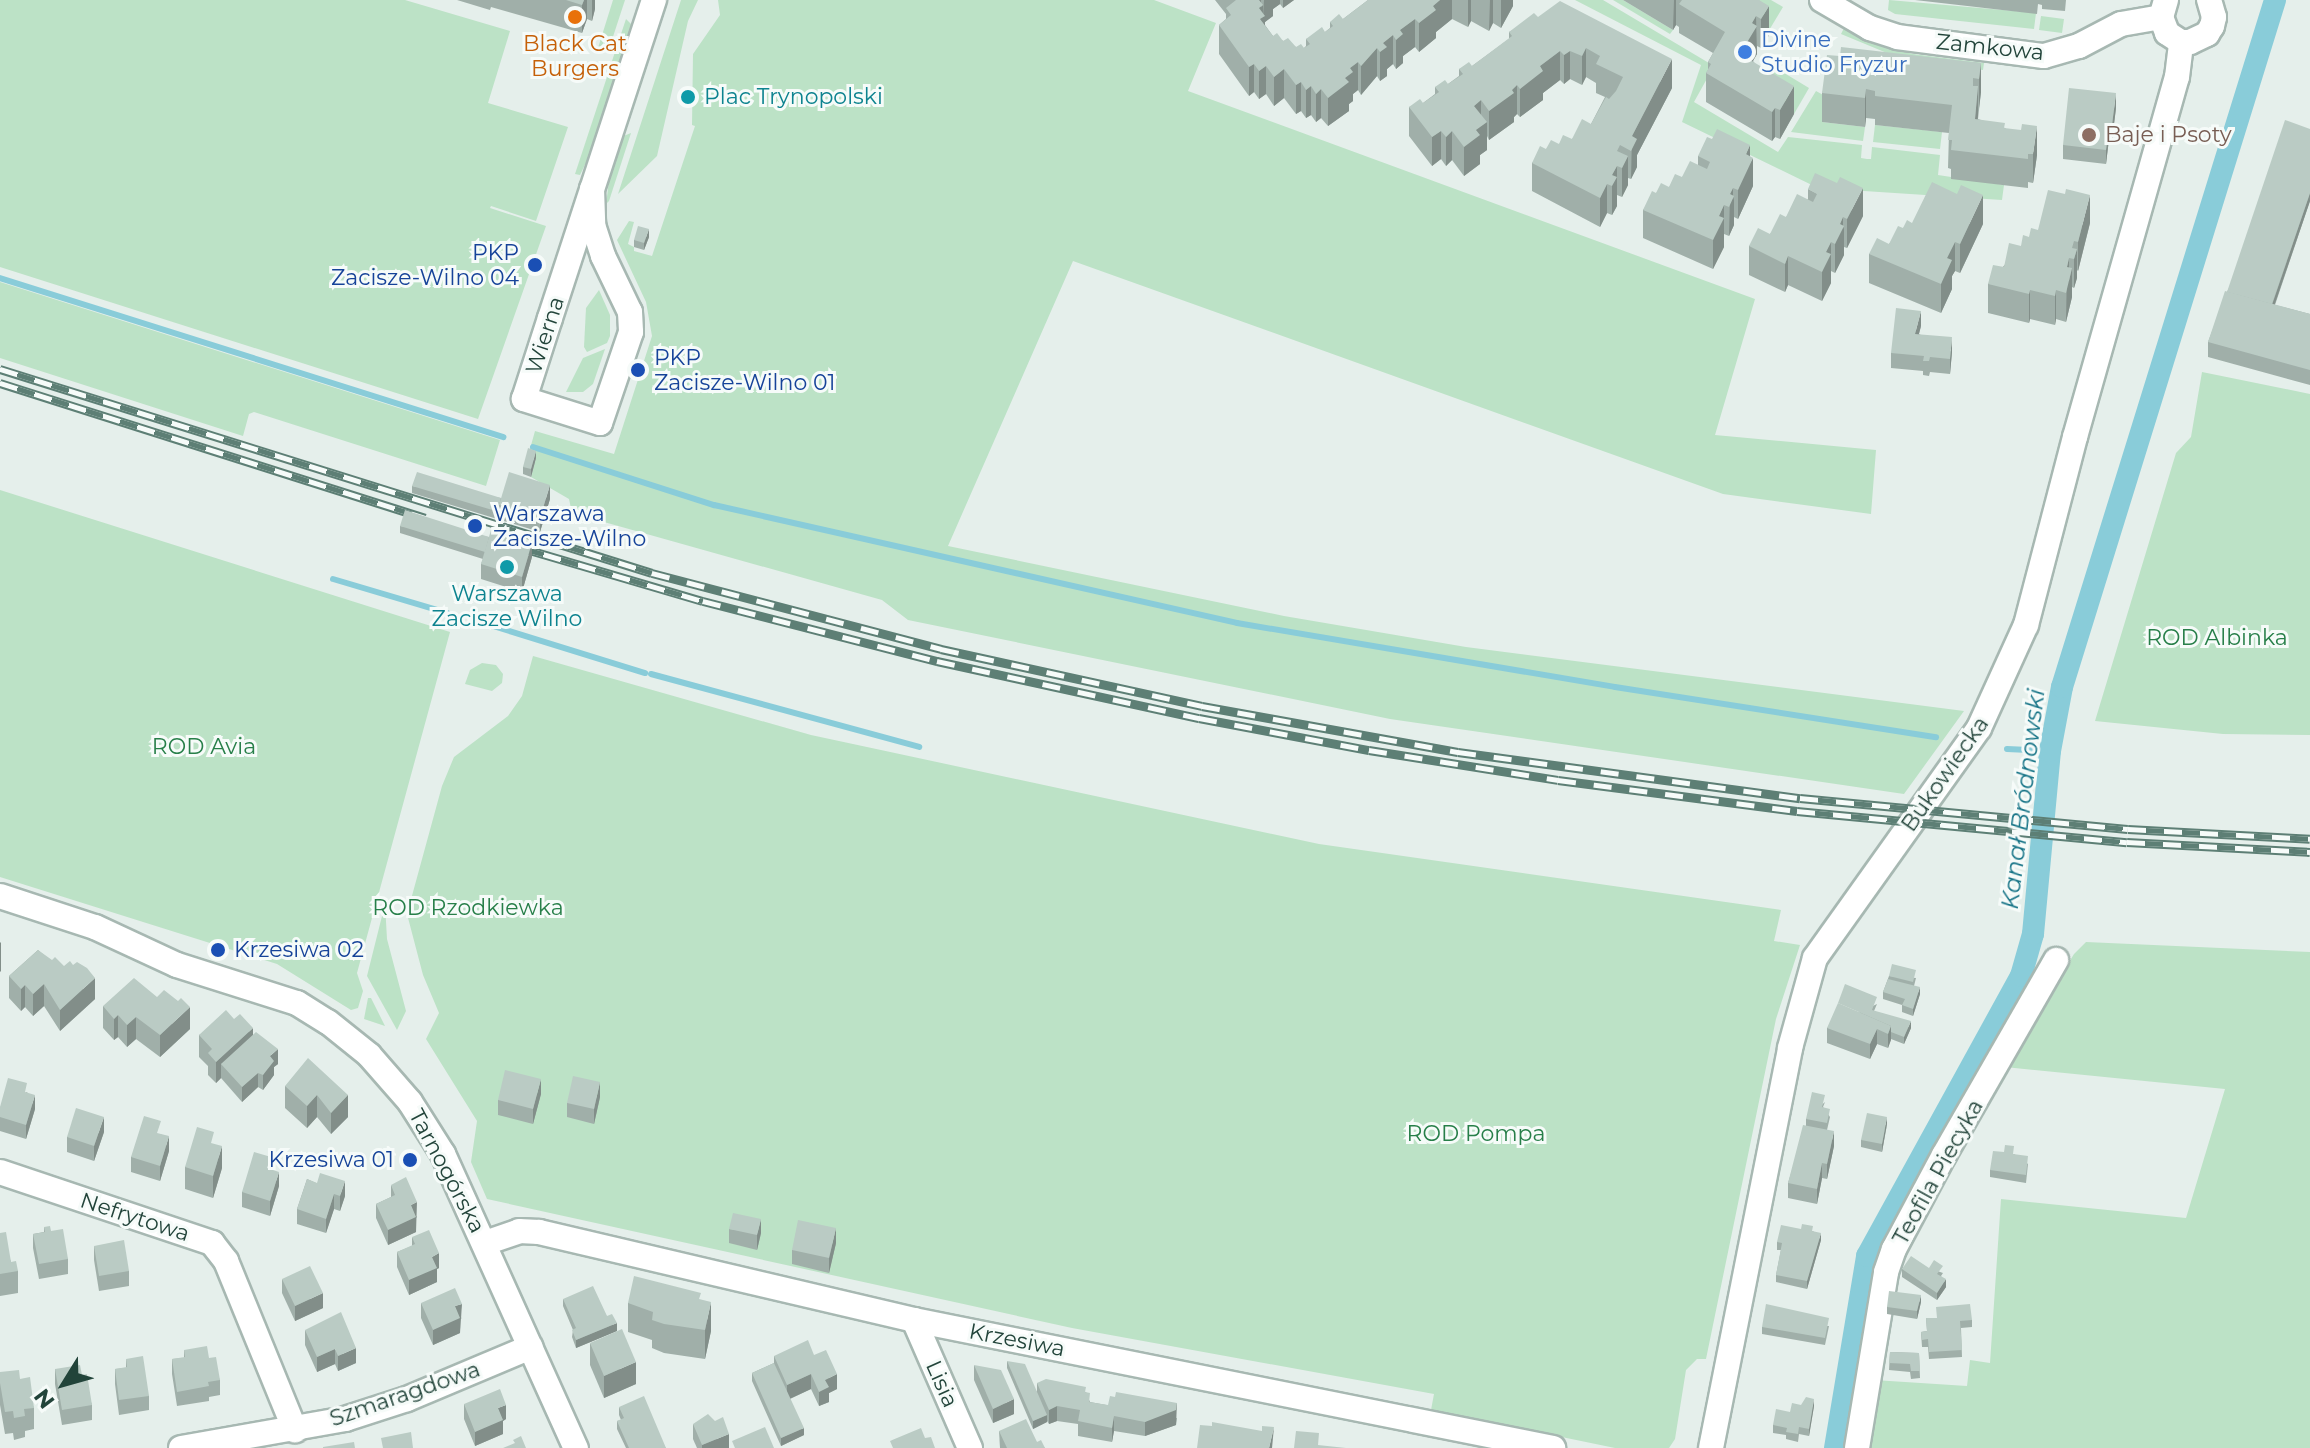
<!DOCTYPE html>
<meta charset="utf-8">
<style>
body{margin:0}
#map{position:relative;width:2310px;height:1448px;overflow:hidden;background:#e5efeb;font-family:Montserrat,sans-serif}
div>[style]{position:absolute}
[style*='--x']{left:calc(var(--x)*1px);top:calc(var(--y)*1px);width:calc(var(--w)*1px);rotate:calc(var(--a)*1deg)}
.green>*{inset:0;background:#bce2c6}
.stream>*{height:6px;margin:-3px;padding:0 3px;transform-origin:3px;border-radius:3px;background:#89ccd9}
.canal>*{height:22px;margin:-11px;padding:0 11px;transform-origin:11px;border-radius:11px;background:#89ccd9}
.roads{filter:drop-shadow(2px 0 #a7b8b2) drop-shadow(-2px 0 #a7b8b2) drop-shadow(0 2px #a7b8b2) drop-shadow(0 -2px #a7b8b2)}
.street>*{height:24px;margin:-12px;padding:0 12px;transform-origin:12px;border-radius:12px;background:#fff}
.rail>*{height:9px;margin-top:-4.5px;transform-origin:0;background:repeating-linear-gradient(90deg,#f6fbf9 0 18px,#5d7f75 0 36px);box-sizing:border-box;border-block:2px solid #5d7f75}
.wall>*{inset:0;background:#a0afa9}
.shaded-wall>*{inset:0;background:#828e89}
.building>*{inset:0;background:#bacbc4}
.dots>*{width:22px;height:22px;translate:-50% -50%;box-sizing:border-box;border:4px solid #f6fbf9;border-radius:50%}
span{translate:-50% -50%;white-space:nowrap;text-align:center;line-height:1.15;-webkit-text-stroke:6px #f6fbf9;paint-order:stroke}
.shop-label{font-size:22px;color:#366cbe}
.left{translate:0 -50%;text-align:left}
.food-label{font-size:22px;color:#c56008}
.street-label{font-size:22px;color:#22443a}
.culture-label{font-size:22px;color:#0d838f}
.education-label{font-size:22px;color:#785e54}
.transit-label{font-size:22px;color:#164399}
.right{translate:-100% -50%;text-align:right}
.park-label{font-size:22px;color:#277f49}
.water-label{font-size:24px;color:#157386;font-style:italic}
.north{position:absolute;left:24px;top:1344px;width:80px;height:80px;-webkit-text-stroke:6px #f6fbf9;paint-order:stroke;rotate:233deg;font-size:22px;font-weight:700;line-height:32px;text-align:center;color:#22443a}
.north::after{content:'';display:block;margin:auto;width:28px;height:36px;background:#22443a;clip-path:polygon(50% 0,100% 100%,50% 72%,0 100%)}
</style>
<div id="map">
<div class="green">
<i style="clip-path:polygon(0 0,405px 0,510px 31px,488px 103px,568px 127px,536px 221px,491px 206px,490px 208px,546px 226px,478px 419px,0 267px)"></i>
<i style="clip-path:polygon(613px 0,625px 0,608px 52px,598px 48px)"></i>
<i style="clip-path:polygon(681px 0,698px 0,688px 21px,657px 156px,618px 194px)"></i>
<i style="clip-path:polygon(718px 0,1154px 0,1216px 23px,1188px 91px,1755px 299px,1715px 435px,1876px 450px,1871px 514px,1723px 494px,1073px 261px,948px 546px,1284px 616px,1466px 647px,1964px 711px,1904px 794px,1390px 719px,908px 620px,882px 600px,572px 513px,569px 499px,531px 477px,536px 458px,528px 456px,535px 431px,614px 454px,652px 336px,646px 302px,617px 240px,629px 221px,634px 222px,628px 244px,634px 247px,634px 251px,652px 256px,695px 126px,692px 125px,693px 54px,720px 15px)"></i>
<i style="clip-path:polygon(1575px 0,1603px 0,1714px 66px,1694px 102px,1778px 152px,1788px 137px,1862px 145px,1861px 158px,1867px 159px,1871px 159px,1872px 147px,1940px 155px,1938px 175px,2004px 185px,2002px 200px,1818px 188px,1682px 122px,1701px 65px)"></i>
<i style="clip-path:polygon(1613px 0,1623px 0,1673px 30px,1670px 34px)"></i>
<i style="clip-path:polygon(1713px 0,1771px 0,1783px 7px,1768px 32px)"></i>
<i style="clip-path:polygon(1889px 0,2036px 13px,2034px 29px,1895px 14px,1888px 10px)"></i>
<i style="clip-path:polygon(2041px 16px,2064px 19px,2062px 33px,2039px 30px)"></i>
<i style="clip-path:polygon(626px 19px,633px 26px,621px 63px,611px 64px)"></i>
<i style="clip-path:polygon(1844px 28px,1878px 45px,1913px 54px,1984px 63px,1983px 70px,1899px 58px,1841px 34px)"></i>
<i style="clip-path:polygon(1771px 65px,1809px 88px,1794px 114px,1755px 91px)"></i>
<i style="clip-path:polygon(608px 74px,615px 80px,593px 148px,580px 175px,575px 174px)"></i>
<i style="clip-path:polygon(1816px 91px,1825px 96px,1822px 122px,1865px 127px,1863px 141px,1791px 132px)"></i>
<i style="clip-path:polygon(1875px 125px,1942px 132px,1940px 149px,1873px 142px)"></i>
<i style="clip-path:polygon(631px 133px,609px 201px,606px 204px,610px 173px,621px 137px)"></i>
<i style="clip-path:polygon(0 282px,500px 440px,486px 486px,254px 412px,249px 414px,243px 436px,0 358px)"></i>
<i style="clip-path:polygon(599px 290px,610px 315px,610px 336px,607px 343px,587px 352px,584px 347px,586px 308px)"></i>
<i style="clip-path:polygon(605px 349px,593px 384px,583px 392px,566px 392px,583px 358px)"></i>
<i style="clip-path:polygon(2202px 372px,2310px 394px,2310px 735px,2223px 734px,2095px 721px,2176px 453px,2191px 437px)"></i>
<i style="clip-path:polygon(0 490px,450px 632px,357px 973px,363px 991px,358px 1008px,351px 1010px,277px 964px,0 877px)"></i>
<i style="clip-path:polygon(533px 656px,811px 735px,1319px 844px,1781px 910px,1774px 941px,1800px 945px,1776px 1019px,1706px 1359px,1697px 1359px,1686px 1370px,1675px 1439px,1669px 1448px,1615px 1448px,1431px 1410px,1434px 1394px,1072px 1328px,487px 1199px,471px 1162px,477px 1121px,426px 1039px,439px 1013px,423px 975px,407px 914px,442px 786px,454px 757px,508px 716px,522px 696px)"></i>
<i style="clip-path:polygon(482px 663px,496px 665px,503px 674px,502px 683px,492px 691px,465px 684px,470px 670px)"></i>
<i style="clip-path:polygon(385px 904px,387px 939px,406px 1011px,397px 1030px,367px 976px)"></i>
<i style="clip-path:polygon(2086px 942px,2310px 952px,2310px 1448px,1865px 1448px,1874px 1380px,1967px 1386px,1970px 1360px,1990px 1363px,2001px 1199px,2186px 1218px,2225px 1089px,2005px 1067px,2074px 954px)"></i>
<i style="clip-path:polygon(368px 998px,371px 998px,385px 1026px,364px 1019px)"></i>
</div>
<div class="stream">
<i style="--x:0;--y:278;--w:528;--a:17.54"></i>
<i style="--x:533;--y:447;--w:190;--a:17.8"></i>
<i style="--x:714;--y:505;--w:536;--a:12.71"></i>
<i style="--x:1237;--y:623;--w:383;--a:9.6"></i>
<i style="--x:1615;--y:687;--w:325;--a:8.9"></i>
<i style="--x:333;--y:579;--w:119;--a:16.6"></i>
<i style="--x:477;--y:621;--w:176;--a:17.2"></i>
<i style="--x:651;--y:674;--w:278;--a:15.2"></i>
<i style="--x:2007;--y:749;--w:43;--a:2.7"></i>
</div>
<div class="canal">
<i style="--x:1835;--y:1448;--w:195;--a:-80.5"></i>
<i style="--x:1867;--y:1256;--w:320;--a:-61.2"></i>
<i style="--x:2021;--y:976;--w:44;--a:-74.1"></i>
<i style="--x:2033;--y:934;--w:184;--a:-84.7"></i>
<i style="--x:2050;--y:751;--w:65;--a:-79.4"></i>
<i style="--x:2062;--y:687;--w:719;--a:-72.77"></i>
</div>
<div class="roads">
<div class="street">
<i style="--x:1822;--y:0;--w:56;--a:30.3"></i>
<i style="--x:1870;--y:28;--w:28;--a:18"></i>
<i style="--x:1897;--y:37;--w:148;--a:7.4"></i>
<i style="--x:2044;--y:56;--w:36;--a:-16"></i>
<i style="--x:2079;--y:46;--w:47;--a:-27.6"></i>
<i style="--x:2121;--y:24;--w:41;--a:-9.9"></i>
<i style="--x:2166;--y:0;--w:18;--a:106"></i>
<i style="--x:2161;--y:17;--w:17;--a:69"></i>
<i style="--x:2167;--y:33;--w:17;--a:33"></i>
<i style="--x:2181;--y:42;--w:9;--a:0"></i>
<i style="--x:2190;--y:42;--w:19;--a:-25"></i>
<i style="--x:2207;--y:34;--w:9;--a:-58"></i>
<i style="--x:2212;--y:26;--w:9;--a:-77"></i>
<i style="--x:2214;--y:17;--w:18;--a:-106"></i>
<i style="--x:592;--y:189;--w:36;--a:88"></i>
<i style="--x:593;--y:225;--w:33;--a:72"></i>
<i style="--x:603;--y:256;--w:62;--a:64.3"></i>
<i style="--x:630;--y:312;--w:20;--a:87"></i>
<i style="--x:631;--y:332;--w:96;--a:108.8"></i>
<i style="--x:600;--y:423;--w:80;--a:-162.5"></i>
<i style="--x:524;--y:399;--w:85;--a:-72.2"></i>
<i style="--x:550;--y:318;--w:335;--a:-71.9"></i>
<i style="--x:0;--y:896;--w:100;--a:18.1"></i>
<i style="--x:95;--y:927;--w:90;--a:24.9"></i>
<i style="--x:177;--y:965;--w:126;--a:17.6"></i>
<i style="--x:297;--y:1003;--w:36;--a:32"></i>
<i style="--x:328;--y:1022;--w:53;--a:38.8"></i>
<i style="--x:369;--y:1055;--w:62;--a:48.9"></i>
<i style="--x:410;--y:1102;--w:62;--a:57.6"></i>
<i style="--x:443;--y:1154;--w:323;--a:65.7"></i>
<i style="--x:0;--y:1172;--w:224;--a:18.5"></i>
<i style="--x:212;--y:1243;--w:23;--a:52"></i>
<i style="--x:226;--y:1261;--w:183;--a:67.8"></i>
<i style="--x:485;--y:1243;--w:36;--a:-19"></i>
<i style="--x:519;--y:1231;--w:20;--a:3"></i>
<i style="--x:539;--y:1232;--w:385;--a:13.2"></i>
<i style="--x:914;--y:1320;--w:652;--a:11.33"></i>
<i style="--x:914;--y:1320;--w:140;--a:66.4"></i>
<i style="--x:181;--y:1448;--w:167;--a:-10"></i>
<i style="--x:345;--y:1419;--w:65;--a:-17.9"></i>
<i style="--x:407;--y:1399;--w:134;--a:-22.8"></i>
<i style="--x:1711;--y:1448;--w:408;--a:-78.8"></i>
<i style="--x:1790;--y:1048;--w:93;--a:-74.5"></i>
<i style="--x:1815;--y:958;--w:282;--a:-54.5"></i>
<i style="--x:1979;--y:728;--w:113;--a:-65.5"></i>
<i style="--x:2026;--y:625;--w:194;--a:-75.4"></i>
<i style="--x:2075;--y:437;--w:374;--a:-74.2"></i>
<i style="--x:2177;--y:77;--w:35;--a:-83"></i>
<i style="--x:1857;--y:1448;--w:178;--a:-80.6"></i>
<i style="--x:1886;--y:1272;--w:24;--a:-71"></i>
<i style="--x:1894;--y:1249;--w:106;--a:-62"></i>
<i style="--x:1944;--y:1155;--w:225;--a:-60.1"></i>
</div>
</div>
<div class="rail">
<i style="--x:0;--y:369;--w:683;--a:17.37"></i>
<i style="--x:652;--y:573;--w:299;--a:14.7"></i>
<i style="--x:941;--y:649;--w:267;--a:12.3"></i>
<i style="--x:1202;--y:706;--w:260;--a:10.2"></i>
<i style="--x:1458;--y:752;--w:345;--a:7.7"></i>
<i style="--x:1800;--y:798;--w:329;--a:5.4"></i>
<i style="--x:2128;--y:829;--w:182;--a:3.1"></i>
<i style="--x:0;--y:383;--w:446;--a:17.6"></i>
<i style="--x:509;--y:544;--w:202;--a:16.4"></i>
<i style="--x:703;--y:601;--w:242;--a:14.4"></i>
<i style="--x:937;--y:661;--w:268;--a:12.3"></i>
<i style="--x:1199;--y:718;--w:173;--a:10.7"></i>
<i style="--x:1369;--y:750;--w:191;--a:9"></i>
<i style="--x:1558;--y:780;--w:241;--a:7.4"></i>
<i style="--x:1797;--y:811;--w:331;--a:5.4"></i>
<i style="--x:2127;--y:842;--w:183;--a:3.1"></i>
</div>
<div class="wall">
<i style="clip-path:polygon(457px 0,595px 0,595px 9px,592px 21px,587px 19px,582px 33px,491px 7px,490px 10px)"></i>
<i style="clip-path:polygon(1215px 0,1294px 0,1283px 8px,1280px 4px,1273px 9px,1273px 16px,1265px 22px,1265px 25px,1273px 36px,1296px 47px,1304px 48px,1306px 46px,1306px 39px,1325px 32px,1330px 28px,1330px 22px,1343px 19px,1368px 0,1513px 0,1513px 6px,1501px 28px,1493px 23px,1489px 31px,1471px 21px,1468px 27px,1452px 19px,1436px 32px,1436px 38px,1419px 52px,1415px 47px,1403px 56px,1403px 63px,1396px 69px,1393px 64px,1387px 69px,1387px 76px,1380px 81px,1377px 76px,1361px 95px,1358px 90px,1353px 94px,1353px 101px,1349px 104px,1349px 111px,1328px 126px,1321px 118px,1316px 122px,1311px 115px,1306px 118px,1301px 111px,1296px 114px,1284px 98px,1274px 106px,1266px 94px,1259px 99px,1254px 92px,1249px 96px,1219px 54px,1219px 25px,1226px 19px,1226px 14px)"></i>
<i style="clip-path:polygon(1623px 0,1759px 0,1769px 35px,1761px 48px,1757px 46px,1757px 54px,1753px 61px,1794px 114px,1780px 139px,1775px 137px,1772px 141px,1706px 102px,1706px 73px,1708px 70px,1708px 62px,1713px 53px,1679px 33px,1679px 27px,1676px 25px,1673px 30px)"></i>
<i style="clip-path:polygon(1915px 0,2066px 0,2065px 11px,2042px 9px,2042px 5px,2038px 4px,2037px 14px)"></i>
<i style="clip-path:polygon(1538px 17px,1672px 88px,1637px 155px,1637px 167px,1631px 179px,1628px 178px,1628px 185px,1622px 197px,1617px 195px,1617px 206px,1612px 215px,1607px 213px,1600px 227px,1532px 191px,1532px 163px,1546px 149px,1572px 139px,1591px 124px,1605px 97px,1596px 93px,1596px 83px,1586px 77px,1582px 85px,1570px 79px,1564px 84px,1560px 80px,1543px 93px,1543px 100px,1520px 117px,1517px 114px,1514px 117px,1514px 122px,1489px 140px,1487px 136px,1487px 150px,1480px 155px,1480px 164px,1464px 176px,1452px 160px,1446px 166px,1441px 159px,1432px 166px,1409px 136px,1409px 107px,1423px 103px,1435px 94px,1435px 87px,1448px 84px,1459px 76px,1459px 69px,1472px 66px,1509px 39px,1509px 32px)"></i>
<i style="clip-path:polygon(1840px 56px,1981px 63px,1981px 92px,1978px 119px,2005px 128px,2037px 155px,2033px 183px,2028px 182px,2028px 188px,1951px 179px,1951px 169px,1948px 168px,1949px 133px,1875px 125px,1875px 119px,1866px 118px,1865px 127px,1822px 122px,1822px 93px)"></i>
<i style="clip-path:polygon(2116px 108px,2112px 140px,2109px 139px,2106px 164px,2063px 159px,2063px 145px)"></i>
<i style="clip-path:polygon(2310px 129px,2310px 201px,2275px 305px,2310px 314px,2310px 385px,2208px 357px,2208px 342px,2227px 292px)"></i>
<i style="clip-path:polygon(1698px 156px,1750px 156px,1753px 186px,1738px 219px,1734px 217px,1734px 225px,1729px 236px,1724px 234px,1724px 247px,1713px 269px,1643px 238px,1643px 210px,1656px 193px,1669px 187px,1698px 165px)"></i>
<i style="clip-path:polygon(1808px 189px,1863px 216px,1847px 248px,1844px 247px,1844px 255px,1835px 273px,1831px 271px,1831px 283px,1822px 301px,1788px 285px,1785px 292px,1749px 275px,1749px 246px,1770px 234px,1786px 217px,1808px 199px)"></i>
<i style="clip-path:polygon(1912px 223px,1983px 224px,1960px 273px,1955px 271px,1952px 276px,1952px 289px,1941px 313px,1869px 283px,1869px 254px,1889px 244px,1903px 228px)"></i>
<i style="clip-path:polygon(2090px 223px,2078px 271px,2077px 270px,2077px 278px,2074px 288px,2072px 287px,2072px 297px,2066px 322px,2056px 319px,2055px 325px,2030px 319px,2029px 323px,1988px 313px,1988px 284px,2029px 237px)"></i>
<i style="clip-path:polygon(649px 237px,644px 250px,634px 247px,634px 240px)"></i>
<i style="clip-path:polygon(1921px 326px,1919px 334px,1952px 352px,1950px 374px,1930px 372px,1929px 376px,1923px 375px,1923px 371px,1891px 368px,1891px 353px)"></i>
<i style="clip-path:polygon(536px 458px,531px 477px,523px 474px,523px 467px)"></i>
<i style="clip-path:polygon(412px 486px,501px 498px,550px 499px,540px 532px,412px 493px)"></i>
<i style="clip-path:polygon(400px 526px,489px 537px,532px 557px,522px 592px,481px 579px,481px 564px,483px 559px,400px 533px)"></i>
<i style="clip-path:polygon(38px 950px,95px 999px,60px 1031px,44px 1006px,33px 1016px,25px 1007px,21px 1011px,9px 998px,9px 976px)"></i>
<i style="clip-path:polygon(1889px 976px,1916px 978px,1914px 986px,1920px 994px,1913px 1016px,1902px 1012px,1902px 1005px,1883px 999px,1883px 992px)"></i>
<i style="clip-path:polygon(1877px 1004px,1874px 1011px,1911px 1028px,1904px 1044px,1891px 1039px,1888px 1048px,1877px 1044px,1870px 1059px,1827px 1043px,1827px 1028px)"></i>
<i style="clip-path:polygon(103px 1006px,190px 1029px,160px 1057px,136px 1039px,127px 1047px,118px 1037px,114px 1040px,103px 1028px)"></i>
<i style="clip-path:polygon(234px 1019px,253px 1035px,278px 1064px,274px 1067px,274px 1075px,263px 1090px,258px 1087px,242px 1102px,221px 1078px,216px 1083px,208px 1075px,208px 1066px,199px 1057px,199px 1035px)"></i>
<i style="clip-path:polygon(285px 1086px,348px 1095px,348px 1117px,331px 1134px,317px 1117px,307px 1128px,285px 1108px)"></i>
<i style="clip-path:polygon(27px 1092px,35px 1109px,26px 1139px,0 1131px,0 1107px)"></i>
<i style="clip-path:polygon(541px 1094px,533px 1124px,498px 1115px,498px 1100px)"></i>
<i style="clip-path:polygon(600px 1097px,594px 1124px,567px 1117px,567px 1103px)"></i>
<i style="clip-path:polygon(1825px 1102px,1823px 1107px,1830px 1117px,1827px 1130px,1834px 1146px,1827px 1179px,1822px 1178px,1817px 1204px,1788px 1198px,1788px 1183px,1806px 1126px,1806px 1119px)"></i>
<i style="clip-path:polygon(1887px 1124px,1882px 1152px,1861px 1147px,1861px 1140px)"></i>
<i style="clip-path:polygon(104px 1132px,94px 1161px,67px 1152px,67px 1137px)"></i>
<i style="clip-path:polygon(161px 1134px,169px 1151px,160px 1181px,131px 1172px,131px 1157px)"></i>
<i style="clip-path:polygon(214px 1144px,222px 1168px,213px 1198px,185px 1189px,185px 1167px)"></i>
<i style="clip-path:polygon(2014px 1154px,2028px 1164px,2026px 1183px,1990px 1177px,1990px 1170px)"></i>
<i style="clip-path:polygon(271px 1169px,279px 1186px,270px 1216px,242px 1207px,242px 1192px)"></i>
<i style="clip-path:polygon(307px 1179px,345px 1196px,340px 1211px,334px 1209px,326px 1233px,297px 1224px,297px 1209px)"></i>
<i style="clip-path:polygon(391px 1185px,417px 1217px,416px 1218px,416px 1232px,388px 1245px,376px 1218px,376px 1204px,391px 1197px)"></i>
<i style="clip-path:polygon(44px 1227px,51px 1231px,68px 1259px,68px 1274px,39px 1279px,33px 1248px,33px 1234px,44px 1232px)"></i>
<i style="clip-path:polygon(729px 1229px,761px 1233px,757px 1250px,729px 1243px)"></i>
<i style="clip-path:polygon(1813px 1231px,1821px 1240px,1807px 1289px,1776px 1282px,1776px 1275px,1781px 1250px,1777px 1250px,1777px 1242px)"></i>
<i style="clip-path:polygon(0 1233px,11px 1262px,18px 1271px,18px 1293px,0 1296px)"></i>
<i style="clip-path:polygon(412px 1237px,439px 1268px,437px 1269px,437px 1282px,409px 1295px,397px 1267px,397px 1252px,412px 1246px)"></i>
<i style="clip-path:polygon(836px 1243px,829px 1273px,792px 1264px,792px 1250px)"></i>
<i style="clip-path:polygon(94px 1246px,129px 1271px,129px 1286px,99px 1291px,94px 1260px)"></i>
<i style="clip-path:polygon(1929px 1268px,1943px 1273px,1941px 1276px,1946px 1287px,1937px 1300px,1902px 1277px,1902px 1269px)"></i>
<i style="clip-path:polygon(282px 1279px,323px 1308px,295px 1321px,282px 1293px)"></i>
<i style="clip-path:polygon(563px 1299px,607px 1316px,617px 1331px,576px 1348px,572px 1337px,573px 1330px,563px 1306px)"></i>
<i style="clip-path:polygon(701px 1300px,711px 1331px,705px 1359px,664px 1353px,652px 1348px,652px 1340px,628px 1332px,628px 1303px)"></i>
<i style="clip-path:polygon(1921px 1302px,1917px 1319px,1887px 1314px,1887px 1307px)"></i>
<i style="clip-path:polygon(421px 1303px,462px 1318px,460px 1319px,460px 1333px,433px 1345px,421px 1318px)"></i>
<i style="clip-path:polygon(1926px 1318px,1972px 1320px,1972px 1327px,1961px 1328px,1962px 1357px,1929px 1359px,1928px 1347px,1922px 1347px,1921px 1332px,1927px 1331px)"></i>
<i style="clip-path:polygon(1829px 1326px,1825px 1345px,1762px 1334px,1762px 1327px)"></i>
<i style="clip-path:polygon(305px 1330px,356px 1363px,338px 1371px,335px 1364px,317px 1372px,305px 1345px)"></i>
<i style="clip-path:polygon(590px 1343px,636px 1384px,604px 1398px,590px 1365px)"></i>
<i style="clip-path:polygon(184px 1350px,209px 1358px,220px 1380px,220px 1395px,209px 1397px,209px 1401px,177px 1406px,172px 1374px,172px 1359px,184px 1358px)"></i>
<i style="clip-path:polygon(1890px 1352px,1919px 1353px,1920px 1378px,1911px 1379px,1910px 1372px,1889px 1370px)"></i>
<i style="clip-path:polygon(814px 1355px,837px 1389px,829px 1393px,829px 1402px,819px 1406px,811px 1389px,790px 1399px,804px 1435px,781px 1446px,752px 1381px,752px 1373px,774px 1363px,774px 1356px)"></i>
<i style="clip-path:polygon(126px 1359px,149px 1396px,149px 1410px,119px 1415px,115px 1384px,115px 1369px,126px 1368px)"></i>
<i style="clip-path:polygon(1007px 1361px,1037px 1392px,1037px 1383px,1086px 1392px,1090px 1402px,1177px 1418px,1176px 1425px,1145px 1436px,1114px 1431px,1112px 1442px,1078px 1436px,1078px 1424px,1057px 1421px,1049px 1424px,1047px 1421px,1047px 1422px,1033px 1429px,1007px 1368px)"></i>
<i style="clip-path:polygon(974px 1365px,1014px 1414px,993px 1423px,974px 1380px)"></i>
<i style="clip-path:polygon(55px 1369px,82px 1375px,92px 1405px,92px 1420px,62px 1425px,55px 1384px)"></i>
<i style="clip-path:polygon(0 1372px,20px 1379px,34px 1408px,34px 1429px,25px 1431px,25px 1437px,14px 1440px,13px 1433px,5px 1434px,0 1405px)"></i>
<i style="clip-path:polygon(464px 1404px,506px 1419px,503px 1421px,503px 1434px,475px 1446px,464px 1419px)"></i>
<i style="clip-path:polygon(1814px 1406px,1809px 1436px,1799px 1434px,1798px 1442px,1786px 1439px,1786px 1435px,1773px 1433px,1773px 1425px,1790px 1412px)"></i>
<i style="clip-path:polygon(619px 1407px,666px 1448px,626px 1448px,617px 1429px,617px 1421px,621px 1420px,619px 1415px)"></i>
<i style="clip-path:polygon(693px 1424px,729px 1448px,697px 1448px,693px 1439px)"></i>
<i style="clip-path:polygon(999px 1431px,1037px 1442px,1045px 1448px,1000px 1448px)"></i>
</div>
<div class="shaded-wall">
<i style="clip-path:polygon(584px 0,587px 0,587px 19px,582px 33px,582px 5px)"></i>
<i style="clip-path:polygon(592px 0,595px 0,595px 9px,592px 21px)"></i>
<i style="clip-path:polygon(1255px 0,1261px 0,1261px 7px,1263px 5px,1263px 17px,1264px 0,1280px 0,1280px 4px,1273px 9px,1273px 16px,1265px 22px,1265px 45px)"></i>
<i style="clip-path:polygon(1283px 0,1294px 0,1283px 8px)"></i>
<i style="clip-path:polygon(1440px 0,1452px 0,1452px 19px,1436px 32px,1436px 38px,1419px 52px,1419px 23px,1433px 6px)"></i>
<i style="clip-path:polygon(1468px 0,1471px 0,1471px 21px,1468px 27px)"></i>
<i style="clip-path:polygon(1490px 0,1493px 0,1493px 23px,1489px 31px)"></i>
<i style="clip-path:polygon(1501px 0,1513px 0,1513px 6px,1501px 28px)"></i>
<i style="clip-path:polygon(1674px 0,1676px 0,1676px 25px,1673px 30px)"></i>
<i style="clip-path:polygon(1769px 6px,1769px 35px,1761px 48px,1761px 19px)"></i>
<i style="clip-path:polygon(1756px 16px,1757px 54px,1740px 83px,1740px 54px,1752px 23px)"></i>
<i style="clip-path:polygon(1415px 19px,1415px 47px,1403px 56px,1403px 63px,1396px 69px,1396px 40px,1400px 30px)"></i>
<i style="clip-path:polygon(1393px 35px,1393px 64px,1387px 69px,1387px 76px,1380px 81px,1380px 52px,1383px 43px)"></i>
<i style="clip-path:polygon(1377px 48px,1377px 76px,1361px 95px,1361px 66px)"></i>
<i style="clip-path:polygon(1586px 48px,1586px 77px,1582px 85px,1582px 56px)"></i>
<i style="clip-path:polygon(1560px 51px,1560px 80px,1543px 93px,1543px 100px,1520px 117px,1520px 89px,1540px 66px)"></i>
<i style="clip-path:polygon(1570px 51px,1570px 79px,1564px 84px,1564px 55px)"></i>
<i style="clip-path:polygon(1672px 59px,1672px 88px,1637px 155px,1637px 167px,1631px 179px,1632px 136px)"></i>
<i style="clip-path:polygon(1358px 62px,1358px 90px,1353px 94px,1353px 101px,1349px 104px,1349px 111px,1328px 126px,1328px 98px,1345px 78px,1350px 68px)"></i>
<i style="clip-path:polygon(1981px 63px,1981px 92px,1979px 108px,1979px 79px)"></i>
<i style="clip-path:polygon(1254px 64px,1254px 92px,1249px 96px,1249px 67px)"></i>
<i style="clip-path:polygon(1266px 66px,1266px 94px,1259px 99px,1259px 71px)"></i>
<i style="clip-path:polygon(1284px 69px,1284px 98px,1274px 106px,1274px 77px)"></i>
<i style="clip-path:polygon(1301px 82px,1301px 111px,1296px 114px,1296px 85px)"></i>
<i style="clip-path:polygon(1517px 85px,1517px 114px,1514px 117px,1514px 122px,1489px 140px,1489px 111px)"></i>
<i style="clip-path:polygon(1311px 86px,1311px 115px,1306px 118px,1306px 90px)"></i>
<i style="clip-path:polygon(1794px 86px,1794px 114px,1780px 139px,1780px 110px)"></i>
<i style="clip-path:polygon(1978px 86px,1978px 115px,1975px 148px,1975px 119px)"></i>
<i style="clip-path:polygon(1321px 89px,1321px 118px,1316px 122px,1316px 94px)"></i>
<i style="clip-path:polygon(1866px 89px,1866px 118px,1865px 127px,1865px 98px)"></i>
<i style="clip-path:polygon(2116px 93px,2116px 108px,2112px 140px,2112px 125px)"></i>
<i style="clip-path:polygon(1481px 100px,1481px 126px,1487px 122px,1487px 150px,1480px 155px,1480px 164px,1464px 176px,1464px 147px,1474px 106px)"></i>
<i style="clip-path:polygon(1775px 108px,1775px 137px,1772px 141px,1772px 112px)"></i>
<i style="clip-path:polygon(2109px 125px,2109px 139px,2106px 164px,2106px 150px)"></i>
<i style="clip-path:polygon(2037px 126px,2037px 155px,2033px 183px,2033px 154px)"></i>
<i style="clip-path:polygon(1441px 131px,1441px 159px,1432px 166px,1432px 137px)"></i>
<i style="clip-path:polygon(1452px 131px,1452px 160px,1446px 166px,1446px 137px)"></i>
<i style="clip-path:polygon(1750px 145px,1750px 163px,1753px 158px,1753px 186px,1738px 219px,1738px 190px,1746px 154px)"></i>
<i style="clip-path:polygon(1628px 156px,1628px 185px,1622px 197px,1622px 168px)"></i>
<i style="clip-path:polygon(1617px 166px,1617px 206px,1612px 215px,1612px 175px)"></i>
<i style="clip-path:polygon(1607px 184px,1607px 213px,1600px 227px,1600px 198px)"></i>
<i style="clip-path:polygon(1733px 188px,1733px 200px,1734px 196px,1734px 225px,1729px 236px,1730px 194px)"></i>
<i style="clip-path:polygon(1863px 188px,1863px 216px,1847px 248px,1847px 219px)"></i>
<i style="clip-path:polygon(2310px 193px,2310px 201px,2270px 318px,2270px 311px)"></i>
<i style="clip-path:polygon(1983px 195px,1983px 224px,1960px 273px,1960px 244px)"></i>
<i style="clip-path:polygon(2090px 195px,2090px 223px,2078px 271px,2078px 242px)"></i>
<i style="clip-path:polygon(1724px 205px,1724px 247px,1713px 269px,1713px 240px,1719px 216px)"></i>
<i style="clip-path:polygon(1843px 217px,1843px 229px,1844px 226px,1844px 255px,1835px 273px,1835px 244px,1840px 224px)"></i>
<i style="clip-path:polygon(649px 229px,649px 237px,644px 250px,644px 243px)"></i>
<i style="clip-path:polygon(1831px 242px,1831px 283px,1822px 301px,1822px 272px,1826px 252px)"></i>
<i style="clip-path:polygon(1955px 242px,1955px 271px,1952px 276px,1952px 289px,1941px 313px,1941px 284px,1947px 258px)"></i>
<i style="clip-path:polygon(2077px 249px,2077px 278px,2074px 288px,2074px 259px)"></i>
<i style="clip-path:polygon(1788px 256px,1788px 285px,1785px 292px,1785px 264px)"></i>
<i style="clip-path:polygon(2069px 258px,2069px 281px,2072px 268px,2072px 297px,2066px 322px,2067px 267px)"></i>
<i style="clip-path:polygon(2030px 290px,2030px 319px,2029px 323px,2029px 294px)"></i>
<i style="clip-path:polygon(2056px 290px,2056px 319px,2055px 325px,2055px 296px)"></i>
<i style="clip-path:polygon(1921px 311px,1921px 326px,1915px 348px,1915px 334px)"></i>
<i style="clip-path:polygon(1952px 337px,1952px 352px,1950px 374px,1950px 359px)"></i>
<i style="clip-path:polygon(536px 451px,536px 458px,531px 477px,531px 469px)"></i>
<i style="clip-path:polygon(550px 485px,550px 499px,540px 532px,540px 518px)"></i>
<i style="clip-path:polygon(532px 543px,532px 557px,522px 592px,522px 577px)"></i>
<i style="clip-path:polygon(1px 942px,1px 971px,0 972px,0 943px)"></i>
<i style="clip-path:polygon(95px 978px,95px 999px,60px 1031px,60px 1010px)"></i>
<i style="clip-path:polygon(44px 984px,44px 1006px,33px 1016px,33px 994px)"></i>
<i style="clip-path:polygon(25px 985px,25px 1007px,21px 1011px,21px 989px)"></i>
<i style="clip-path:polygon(1920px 987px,1920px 994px,1913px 1016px,1913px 1009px)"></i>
<i style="clip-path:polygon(190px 1007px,190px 1029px,160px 1057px,160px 1035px)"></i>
<i style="clip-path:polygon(118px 1015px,118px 1037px,114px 1040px,114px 1019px)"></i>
<i style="clip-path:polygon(136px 1017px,136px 1039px,127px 1047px,127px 1025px)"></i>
<i style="clip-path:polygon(1911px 1021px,1911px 1028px,1904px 1044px,1904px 1037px)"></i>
<i style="clip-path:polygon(1891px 1026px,1891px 1040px,1888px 1048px,1888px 1034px)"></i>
<i style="clip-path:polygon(253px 1028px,253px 1049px,221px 1064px,221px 1078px,216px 1083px,216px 1062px)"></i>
<i style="clip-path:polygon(1877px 1029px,1877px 1044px,1870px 1059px,1870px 1044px)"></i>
<i style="clip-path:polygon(278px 1049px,278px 1064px,274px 1067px,274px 1075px,263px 1090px,263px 1075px,270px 1056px)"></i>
<i style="clip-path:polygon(258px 1073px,258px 1087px,242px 1102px,242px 1087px)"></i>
<i style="clip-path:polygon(541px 1079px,541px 1094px,533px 1124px,533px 1109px)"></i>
<i style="clip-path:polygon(600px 1082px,600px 1097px,594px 1124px,594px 1109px)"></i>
<i style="clip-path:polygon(35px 1095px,35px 1109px,26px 1139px,26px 1125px)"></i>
<i style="clip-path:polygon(317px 1095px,317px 1117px,307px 1128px,307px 1106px)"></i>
<i style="clip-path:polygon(348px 1095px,348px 1117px,331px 1134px,331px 1113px)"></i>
<i style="clip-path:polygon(104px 1117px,104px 1132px,94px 1161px,94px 1146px)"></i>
<i style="clip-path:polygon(1887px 1117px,1887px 1124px,1882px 1152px,1882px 1144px)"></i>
<i style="clip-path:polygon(1834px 1131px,1834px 1146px,1827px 1179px,1827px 1164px)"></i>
<i style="clip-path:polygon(169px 1136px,169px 1151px,160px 1181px,160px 1166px)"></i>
<i style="clip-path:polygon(222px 1146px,222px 1168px,213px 1198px,213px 1176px)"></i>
<i style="clip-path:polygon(1822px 1163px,1822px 1178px,1817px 1204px,1817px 1189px)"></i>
<i style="clip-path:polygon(279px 1172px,279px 1186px,270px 1216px,270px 1201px)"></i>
<i style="clip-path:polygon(345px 1181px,345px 1196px,340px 1211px,340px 1196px)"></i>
<i style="clip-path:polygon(334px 1194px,334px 1209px,326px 1233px,326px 1219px)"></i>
<i style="clip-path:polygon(417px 1202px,416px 1232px,388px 1245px,388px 1230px,411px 1205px)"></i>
<i style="clip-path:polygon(761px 1219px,761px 1233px,757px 1250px,757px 1235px)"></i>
<i style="clip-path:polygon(836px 1228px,836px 1243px,829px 1273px,829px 1258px)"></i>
<i style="clip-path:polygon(1821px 1233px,1821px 1240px,1807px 1289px,1807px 1281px)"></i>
<i style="clip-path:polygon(439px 1253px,439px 1268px,437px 1269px,437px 1282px,409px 1295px,409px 1280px,432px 1257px)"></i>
<i style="clip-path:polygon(1946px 1279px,1946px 1287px,1937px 1300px,1937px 1293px)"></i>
<i style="clip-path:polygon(323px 1293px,323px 1308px,295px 1321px,295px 1306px)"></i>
<i style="clip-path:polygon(1921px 1295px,1921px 1302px,1917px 1319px,1917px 1311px)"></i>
<i style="clip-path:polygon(711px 1302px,711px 1331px,705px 1359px,705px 1330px)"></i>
<i style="clip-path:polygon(462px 1304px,460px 1333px,433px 1345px,433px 1330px,455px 1306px)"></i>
<i style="clip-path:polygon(617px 1323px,617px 1331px,576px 1348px,576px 1340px)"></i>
<i style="clip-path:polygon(356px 1348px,356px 1363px,338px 1371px,338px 1356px)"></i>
<i style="clip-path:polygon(335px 1349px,335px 1364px,317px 1372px,317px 1357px)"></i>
<i style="clip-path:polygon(636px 1362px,636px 1384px,604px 1398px,604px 1376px)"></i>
<i style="clip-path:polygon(811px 1374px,811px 1389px,787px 1400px,787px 1385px)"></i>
<i style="clip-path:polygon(837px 1374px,837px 1389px,829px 1393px,829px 1402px,819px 1406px,819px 1392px,825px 1380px)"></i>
<i style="clip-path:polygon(1014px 1399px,1014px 1414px,993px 1423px,993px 1409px)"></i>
<i style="clip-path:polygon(1814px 1399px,1814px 1406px,1809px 1436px,1809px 1429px)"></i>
<i style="clip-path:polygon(1177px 1403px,1176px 1425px,1145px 1436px,1145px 1422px)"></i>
<i style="clip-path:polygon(506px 1405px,506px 1419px,503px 1421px,503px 1434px,475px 1446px,475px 1432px,498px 1408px)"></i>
<i style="clip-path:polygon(1057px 1406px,1057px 1421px,1049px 1424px,1049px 1410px)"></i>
<i style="clip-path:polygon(1047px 1415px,1047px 1422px,1033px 1429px,1033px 1421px)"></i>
<i style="clip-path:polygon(1114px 1416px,1114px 1431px,1112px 1442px,1112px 1428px)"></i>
<i style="clip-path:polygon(1274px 1427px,1272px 1448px,1269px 1448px)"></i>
<i style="clip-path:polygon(804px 1428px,804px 1435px,781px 1446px,781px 1438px)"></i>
<i style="clip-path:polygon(729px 1434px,729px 1448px,702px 1448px,702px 1445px)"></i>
</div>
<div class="building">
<i style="clip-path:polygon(566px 0,584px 0,582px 5px)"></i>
<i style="clip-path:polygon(1236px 0,1259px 0,1263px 5px,1259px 8px,1265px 16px,1260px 19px,1273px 36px,1277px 33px,1283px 41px,1288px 38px,1296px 47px,1301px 44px,1304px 48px,1310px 44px,1306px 39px,1322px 27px,1325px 32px,1333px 26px,1330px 22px,1339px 14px,1343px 19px,1368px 0,1440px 0,1433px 6px,1436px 10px,1419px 23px,1415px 19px,1400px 30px,1403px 34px,1396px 40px,1393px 35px,1383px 43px,1387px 47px,1380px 52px,1377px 48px,1361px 66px,1358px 62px,1350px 68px,1353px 72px,1345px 78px,1349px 82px,1328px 98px,1321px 89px,1316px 94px,1311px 86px,1306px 90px,1301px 82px,1296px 85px,1284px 69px,1274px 77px,1266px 66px,1259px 71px,1254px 64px,1249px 67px,1219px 25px,1231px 15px,1226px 8px)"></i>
<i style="clip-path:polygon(1682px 0,1759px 0,1769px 6px,1761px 19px,1756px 16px,1752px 23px,1757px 26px,1740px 54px,1794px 86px,1780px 110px,1775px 108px,1772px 112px,1706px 73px,1711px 64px,1708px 62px,1725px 32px,1679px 4px)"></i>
<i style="clip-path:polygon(1560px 1px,1672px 59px,1632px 136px,1637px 139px,1631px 151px,1620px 145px,1617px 151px,1628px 156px,1622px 168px,1617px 166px,1612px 175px,1617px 177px,1612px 186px,1607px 184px,1600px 198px,1532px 163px,1540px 146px,1546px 149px,1551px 140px,1559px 144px,1563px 135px,1572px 139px,1582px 119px,1591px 124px,1606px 97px,1609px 99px,1616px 91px,1623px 77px,1596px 64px,1600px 56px,1586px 48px,1582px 56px,1570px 51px,1564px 55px,1560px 51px,1540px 66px,1543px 71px,1520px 89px,1517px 85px,1512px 90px,1514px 93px,1489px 111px,1481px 100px,1474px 106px,1487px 122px,1476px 130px,1480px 135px,1464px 147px,1452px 131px,1446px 137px,1441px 131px,1432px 137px,1409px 107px,1420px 99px,1423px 103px,1439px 92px,1435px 87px,1445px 80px,1448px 84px,1463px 74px,1459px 69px,1469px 62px,1472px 66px,1512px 36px,1509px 32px,1534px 13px,1538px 17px)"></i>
<i style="clip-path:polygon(1841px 47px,1981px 63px,1979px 79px,1973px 78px,1973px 86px,1978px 86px,1975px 119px,2005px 123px,2004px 128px,2021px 130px,2022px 124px,2037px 126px,2033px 154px,2028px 154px,2028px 159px,1951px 150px,1952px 140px,1948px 140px,1952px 105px,1875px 96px,1875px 91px,1866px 89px,1865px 98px,1822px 93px,1827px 55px,1840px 56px)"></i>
<i style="clip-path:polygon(2069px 88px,2116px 93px,2112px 125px,2109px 125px,2106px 150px,2063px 145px)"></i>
<i style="clip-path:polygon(2285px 120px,2310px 129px,2310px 193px,2272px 304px,2227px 292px)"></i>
<i style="clip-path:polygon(1717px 129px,1750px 145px,1746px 154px,1753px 158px,1738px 190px,1733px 188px,1730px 194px,1734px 196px,1729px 207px,1724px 205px,1719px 216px,1724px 218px,1713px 240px,1643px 210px,1652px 191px,1656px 193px,1661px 183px,1669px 187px,1675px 174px,1682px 177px,1690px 161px,1707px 169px,1710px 162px,1698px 156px,1707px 137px,1712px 139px)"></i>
<i style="clip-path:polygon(1815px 173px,1837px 183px,1840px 177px,1863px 188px,1847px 219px,1843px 217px,1840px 224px,1844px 226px,1835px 244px,1831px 242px,1826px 252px,1831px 254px,1822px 272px,1788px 256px,1785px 264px,1749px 246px,1758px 228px,1770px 234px,1780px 214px,1786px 217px,1797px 194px,1813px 202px,1817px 194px,1808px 189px)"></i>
<i style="clip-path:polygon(1932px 182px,1957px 194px,1961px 185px,1983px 195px,1960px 244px,1955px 242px,1947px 258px,1952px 260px,1941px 284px,1869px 254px,1877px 238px,1889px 244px,1898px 226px,1903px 228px,1907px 220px,1912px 223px)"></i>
<i style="clip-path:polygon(2066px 189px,2090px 195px,2078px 242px,2074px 241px,2072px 248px,2077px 249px,2074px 259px,2069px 258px,2067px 267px,2072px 268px,2066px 293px,2056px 290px,2055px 296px,2030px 290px,2029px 294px,1988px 284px,1993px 265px,2004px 267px,2009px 243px,2021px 246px,2023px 235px,2029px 237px,2031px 228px,2038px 230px,2048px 190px,2065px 194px)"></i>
<i style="clip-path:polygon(638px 226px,649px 229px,644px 243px,634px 240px)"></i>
<i style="clip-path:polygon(2225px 291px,2310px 314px,2310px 370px,2208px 342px)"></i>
<i style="clip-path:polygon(1896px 308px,1921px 311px,1915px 334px,1952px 337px,1950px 359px,1930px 357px,1929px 361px,1923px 361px,1924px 356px,1891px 353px)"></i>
<i style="clip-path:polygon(528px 448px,536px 451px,531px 469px,523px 467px)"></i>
<i style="clip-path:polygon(417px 472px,501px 498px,499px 505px,499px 512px,412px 486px)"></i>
<i style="clip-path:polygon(509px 472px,550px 485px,540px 518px,499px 505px)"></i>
<i style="clip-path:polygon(405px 510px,489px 537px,485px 552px,400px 526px)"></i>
<i style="clip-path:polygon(491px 530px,532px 543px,522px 577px,481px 564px)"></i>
<i style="clip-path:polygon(38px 950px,52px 960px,55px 957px,64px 966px,70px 961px,73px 965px,77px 962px,87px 968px,95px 978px,60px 1010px,44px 984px,33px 994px,25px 985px,21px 989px,9px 976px)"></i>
<i style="clip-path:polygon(1892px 964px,1916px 970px,1913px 982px,1889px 976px)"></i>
<i style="clip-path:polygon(134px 978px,157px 997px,164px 990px,178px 1001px,181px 998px,190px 1007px,160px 1035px,136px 1017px,127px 1025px,118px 1015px,114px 1019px,103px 1006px)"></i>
<i style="clip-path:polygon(1888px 979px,1920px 987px,1913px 1009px,1902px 1005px,1905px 999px,1883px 992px)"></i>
<i style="clip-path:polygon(1845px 984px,1877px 997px,1872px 1010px,1911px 1021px,1904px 1037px,1891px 1032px,1891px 1026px,1838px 1003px)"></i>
<i style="clip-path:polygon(1838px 1003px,1891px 1026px,1888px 1034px,1877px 1029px,1870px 1044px,1827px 1028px)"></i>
<i style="clip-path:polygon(226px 1010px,234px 1019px,240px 1014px,253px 1028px,216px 1062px,208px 1053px,212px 1049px,199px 1035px)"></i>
<i style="clip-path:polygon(256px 1032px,278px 1049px,270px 1056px,274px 1061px,263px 1075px,258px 1073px,242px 1087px,221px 1064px)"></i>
<i style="clip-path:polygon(308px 1058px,348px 1095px,331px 1113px,317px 1095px,307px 1106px,285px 1086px)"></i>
<i style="clip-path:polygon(505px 1070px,541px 1079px,533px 1109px,498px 1100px)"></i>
<i style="clip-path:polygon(573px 1076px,600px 1082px,594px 1109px,567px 1103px)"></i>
<i style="clip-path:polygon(8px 1078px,27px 1083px,25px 1092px,35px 1095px,26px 1125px,0 1117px,0 1107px)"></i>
<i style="clip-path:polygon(1812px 1092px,1825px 1095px,1822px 1107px,1830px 1109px,1827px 1123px,1806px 1119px)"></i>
<i style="clip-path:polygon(76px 1108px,104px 1117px,94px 1146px,67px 1137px)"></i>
<i style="clip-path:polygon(1867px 1113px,1887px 1117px,1882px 1144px,1861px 1140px)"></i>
<i style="clip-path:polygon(144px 1116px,161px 1121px,157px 1133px,169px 1136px,160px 1166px,131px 1157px)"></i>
<i style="clip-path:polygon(1803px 1125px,1834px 1131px,1827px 1164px,1822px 1163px,1817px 1189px,1788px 1183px)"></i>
<i style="clip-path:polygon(197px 1127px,214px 1132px,211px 1143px,222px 1146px,213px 1176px,185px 1167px)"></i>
<i style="clip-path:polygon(2005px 1145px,2014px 1146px,2013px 1154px,2028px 1156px,2026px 1175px,1990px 1170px,1993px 1151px,2004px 1152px)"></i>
<i style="clip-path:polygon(254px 1152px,271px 1157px,267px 1168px,279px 1172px,270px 1201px,242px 1192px)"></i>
<i style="clip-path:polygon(320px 1173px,345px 1181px,340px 1196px,334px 1194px,326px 1219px,297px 1209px,307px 1179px,317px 1183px)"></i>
<i style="clip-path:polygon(406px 1177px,417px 1202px,411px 1205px,416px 1217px,388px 1230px,376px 1204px,395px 1195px,391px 1185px)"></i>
<i style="clip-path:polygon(733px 1213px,761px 1219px,757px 1235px,729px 1229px)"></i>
<i style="clip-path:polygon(798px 1220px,836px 1228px,829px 1258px,792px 1250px)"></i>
<i style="clip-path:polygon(1802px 1224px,1813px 1226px,1812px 1231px,1821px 1233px,1807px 1281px,1776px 1275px,1782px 1243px,1777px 1242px,1781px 1225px,1801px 1229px)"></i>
<i style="clip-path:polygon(50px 1226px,51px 1231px,63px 1229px,68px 1259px,39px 1264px,33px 1234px,45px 1232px,44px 1227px)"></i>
<i style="clip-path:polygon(429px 1230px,439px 1253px,432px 1257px,437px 1268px,409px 1280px,397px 1252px,415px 1244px,412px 1237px)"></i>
<i style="clip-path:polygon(6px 1232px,11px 1262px,16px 1261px,18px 1271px,0 1274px,0 1233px)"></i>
<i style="clip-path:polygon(124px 1240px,129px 1271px,99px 1276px,94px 1246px)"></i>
<i style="clip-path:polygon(1911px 1256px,1929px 1268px,1934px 1260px,1943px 1266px,1937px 1274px,1946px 1279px,1937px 1293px,1902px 1269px)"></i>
<i style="clip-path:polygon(310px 1266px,323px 1293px,295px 1306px,282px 1279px)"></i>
<i style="clip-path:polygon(634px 1276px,701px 1293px,699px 1299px,711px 1302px,705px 1330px,664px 1324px,652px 1320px,653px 1312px,628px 1303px)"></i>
<i style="clip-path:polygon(593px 1286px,607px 1316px,612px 1314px,617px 1323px,576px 1340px,572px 1330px,576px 1328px,563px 1299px)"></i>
<i style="clip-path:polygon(455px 1288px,462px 1304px,455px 1306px,460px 1318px,433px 1330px,421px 1303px)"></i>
<i style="clip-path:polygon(1889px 1291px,1921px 1295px,1917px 1311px,1887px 1307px)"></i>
<i style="clip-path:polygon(1766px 1304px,1829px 1318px,1825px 1338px,1762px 1327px)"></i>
<i style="clip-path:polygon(1970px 1304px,1972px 1320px,1960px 1321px,1962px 1350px,1929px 1352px,1928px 1339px,1922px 1340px,1921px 1332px,1927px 1331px,1926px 1318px,1937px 1318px,1936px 1307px)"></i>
<i style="clip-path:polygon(341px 1312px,356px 1348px,338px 1356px,335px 1349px,317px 1357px,305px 1330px)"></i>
<i style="clip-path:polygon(622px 1329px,636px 1362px,604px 1376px,590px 1343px)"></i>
<i style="clip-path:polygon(808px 1340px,814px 1355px,826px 1350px,837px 1374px,825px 1380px,829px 1387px,819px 1392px,811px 1374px,787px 1385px,774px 1356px)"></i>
<i style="clip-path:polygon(207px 1346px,209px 1358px,216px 1357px,220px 1380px,208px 1382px,209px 1386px,177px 1392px,172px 1359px,185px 1357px,184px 1350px)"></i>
<i style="clip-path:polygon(1890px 1352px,1919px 1353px,1920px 1371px,1911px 1371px,1910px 1364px,1889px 1363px)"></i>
<i style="clip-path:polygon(143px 1356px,149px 1396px,119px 1400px,115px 1369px,127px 1367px,126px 1359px)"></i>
<i style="clip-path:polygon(1007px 1361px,1025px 1364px,1047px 1415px,1033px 1421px)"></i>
<i style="clip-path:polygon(774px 1363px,804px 1428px,781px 1438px,752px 1373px)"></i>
<i style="clip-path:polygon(80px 1365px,82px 1375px,87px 1374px,92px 1405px,62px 1410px,55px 1369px)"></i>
<i style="clip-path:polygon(974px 1365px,1001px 1370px,1014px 1399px,993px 1409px)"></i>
<i style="clip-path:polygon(19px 1370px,20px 1379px,30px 1377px,34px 1408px,24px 1409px,25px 1416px,14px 1418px,13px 1411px,5px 1412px,0 1383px,0 1372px)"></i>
<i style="clip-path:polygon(1046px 1379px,1086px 1387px,1085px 1392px,1090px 1393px,1089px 1402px,1108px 1405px,1110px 1396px,1115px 1397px,1116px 1392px,1177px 1403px,1176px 1410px,1145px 1422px,1114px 1416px,1112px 1428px,1078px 1421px,1080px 1410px,1057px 1406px,1049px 1410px,1037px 1383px)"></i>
<i style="clip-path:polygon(500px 1389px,506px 1405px,498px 1408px,503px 1420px,475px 1432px,464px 1404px)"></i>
<i style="clip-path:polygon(644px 1396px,666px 1448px,629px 1448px,617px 1421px,624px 1418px,619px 1407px)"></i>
<i style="clip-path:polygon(1806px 1397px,1814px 1399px,1809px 1429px,1799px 1427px,1798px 1434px,1786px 1432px,1787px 1428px,1773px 1425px,1776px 1409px,1790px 1412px,1792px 1403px,1801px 1405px)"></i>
<i style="clip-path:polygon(708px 1414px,715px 1421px,723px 1417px,729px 1434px,702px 1445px,693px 1424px)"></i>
<i style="clip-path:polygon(1026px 1419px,1037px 1442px,1041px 1440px,1045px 1448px,1007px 1448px,999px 1431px)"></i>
<i style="clip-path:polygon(1212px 1422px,1262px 1431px,1262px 1426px,1274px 1427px,1269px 1448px,1197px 1448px,1200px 1425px,1212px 1426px)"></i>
<i style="clip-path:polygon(765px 1427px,774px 1448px,735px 1448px,732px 1441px)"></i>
<i style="clip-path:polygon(921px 1428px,925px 1438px,931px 1437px,935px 1448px,893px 1448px,890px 1441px)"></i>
<i style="clip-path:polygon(1296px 1431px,1319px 1433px,1318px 1445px,1346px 1448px,1294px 1448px)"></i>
<i style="clip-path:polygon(411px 1432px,413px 1448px,383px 1448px,381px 1438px)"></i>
<i style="clip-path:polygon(521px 1436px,526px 1448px,503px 1448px,515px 1443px,513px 1440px)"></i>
<i style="clip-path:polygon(354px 1442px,355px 1448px,323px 1448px,323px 1447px)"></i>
</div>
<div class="dots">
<i style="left:575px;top:17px;background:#e8710a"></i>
<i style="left:1745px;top:52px;background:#3f7fe0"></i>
<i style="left:688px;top:97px;background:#0f9aa8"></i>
<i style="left:2089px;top:135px;background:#8d6e63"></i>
<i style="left:535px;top:265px;background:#1a4fb4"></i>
<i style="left:638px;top:370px;background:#1a4fb4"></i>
<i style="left:475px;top:526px;background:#1a4fb4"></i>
<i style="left:507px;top:567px;background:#0f9aa8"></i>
<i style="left:218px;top:950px;background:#1a4fb4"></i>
<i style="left:410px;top:1160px;background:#1a4fb4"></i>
</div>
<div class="shop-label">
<span class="left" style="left:1761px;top:52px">Divine<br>Studio Fryzur</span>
</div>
<div class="food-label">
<span style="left:575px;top:56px">Black Cat<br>Burgers</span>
</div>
<div class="street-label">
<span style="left:1990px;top:47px;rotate:6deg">Zamkowa</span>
<span style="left:545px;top:335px;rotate:-72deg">Wierna</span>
<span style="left:1945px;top:774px;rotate:-55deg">Bukowiecka</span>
<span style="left:447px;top:1171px;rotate:62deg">Tarnogórska</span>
<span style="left:1938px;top:1172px;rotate:-61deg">Teofila Piecyka</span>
<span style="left:135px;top:1217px;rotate:18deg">Nefrytowa</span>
<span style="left:1017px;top:1340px;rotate:11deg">Krzesiwa</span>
<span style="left:942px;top:1384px;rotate:66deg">Lisia</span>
<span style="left:405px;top:1394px;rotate:-19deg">Szmaragdowa</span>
</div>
<div class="culture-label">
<span class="left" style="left:704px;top:97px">Plac Trynopolski</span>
<span style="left:507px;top:606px">Warszawa<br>Zacisze Wilno</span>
</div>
<div class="education-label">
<span class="left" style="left:2105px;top:135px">Baje i Psoty</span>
</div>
<div class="transit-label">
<span class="right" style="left:519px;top:265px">PKP<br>Zacisze-Wilno 04</span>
<span class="left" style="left:654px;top:370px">PKP<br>Zacisze-Wilno 01</span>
<span class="left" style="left:493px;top:526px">Warszawa<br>Zacisze-Wilno</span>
<span class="left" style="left:234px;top:950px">Krzesiwa 02</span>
<span class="right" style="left:394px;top:1160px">Krzesiwa 01</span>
</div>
<div class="park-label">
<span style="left:2217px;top:638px">ROD Albinka</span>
<span style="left:204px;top:747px">ROD Avia</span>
<span style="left:468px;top:908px">ROD Rzodkiewka</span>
<span style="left:1476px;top:1134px">ROD Pompa</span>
</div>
<div class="water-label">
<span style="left:2023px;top:799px;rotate:-83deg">Kanał Bródnowski</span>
</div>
<div class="north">N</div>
</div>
